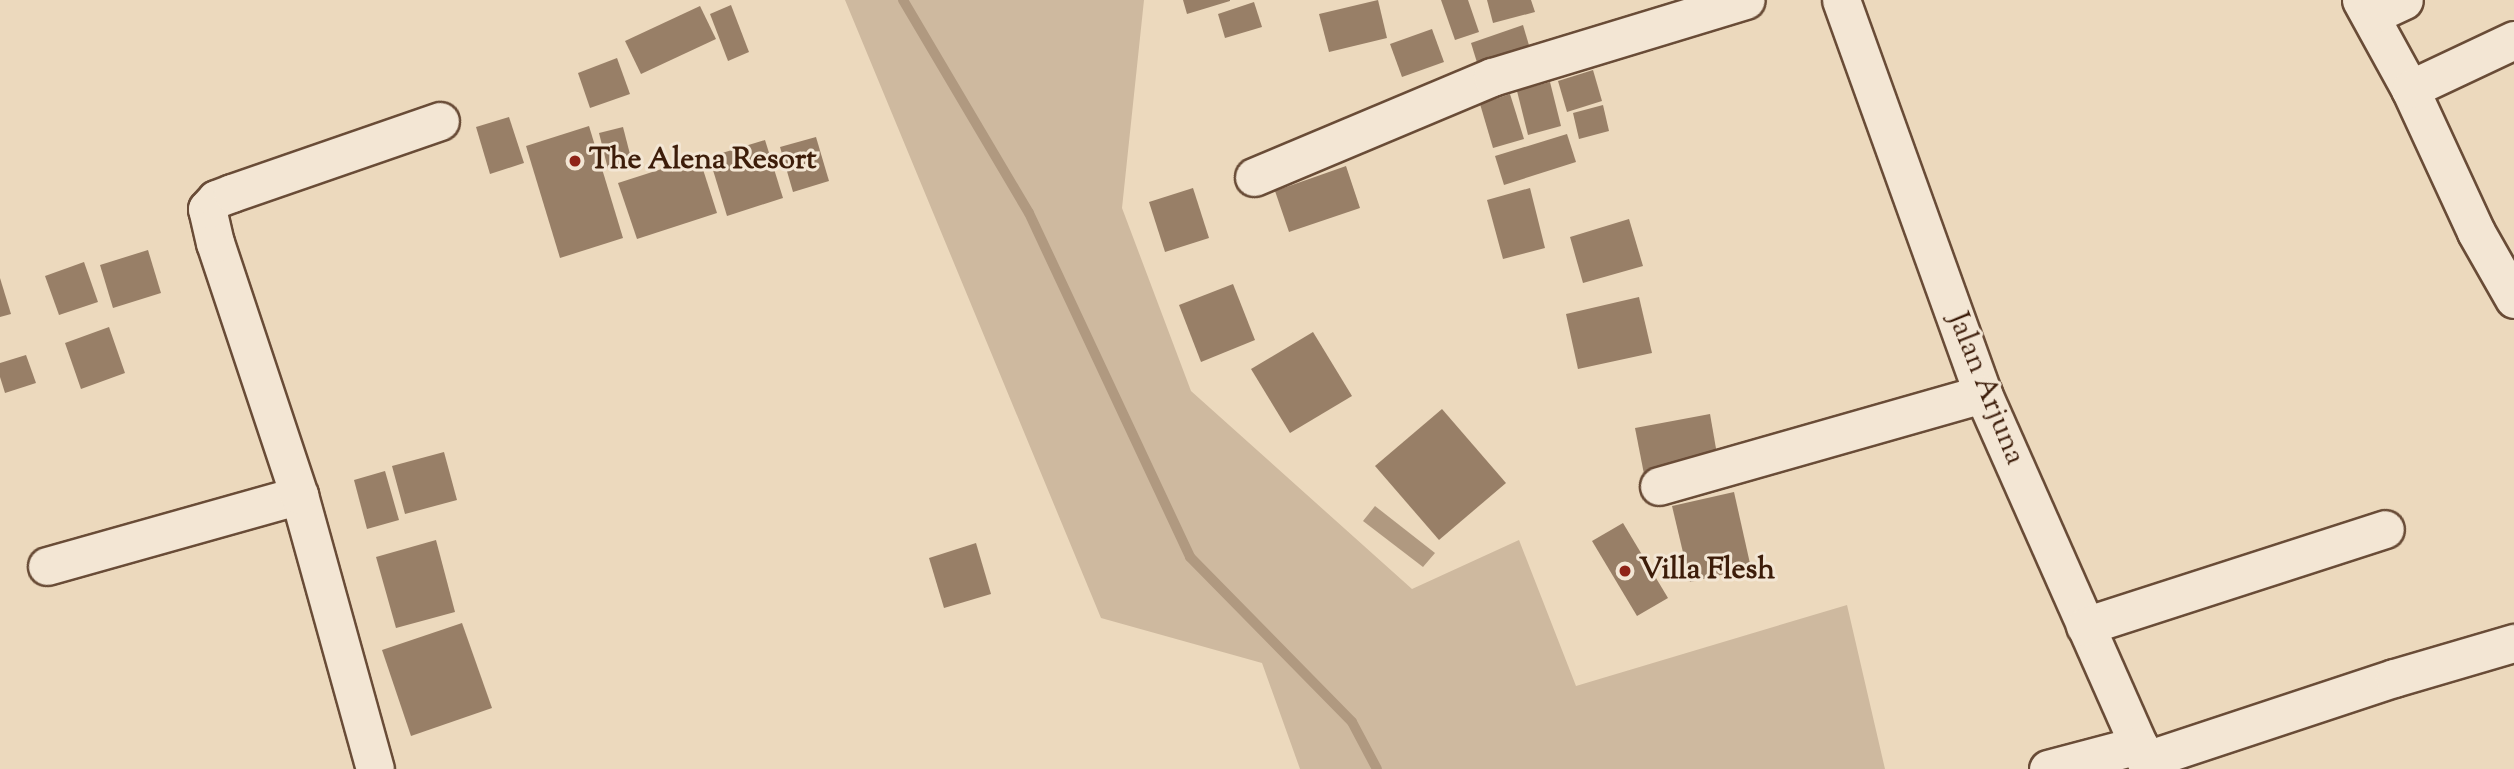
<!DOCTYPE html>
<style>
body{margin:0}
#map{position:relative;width:2514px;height:769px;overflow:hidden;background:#ecd9bd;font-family:"Sorts Mill Goudy",serif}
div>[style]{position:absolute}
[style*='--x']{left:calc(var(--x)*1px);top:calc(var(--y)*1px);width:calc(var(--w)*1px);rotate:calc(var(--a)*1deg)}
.green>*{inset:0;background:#ceb99f}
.water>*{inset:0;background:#b09980}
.stream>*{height:10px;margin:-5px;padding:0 5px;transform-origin:5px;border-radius:5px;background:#b09980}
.building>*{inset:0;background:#987f67}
.roads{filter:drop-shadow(2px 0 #694c37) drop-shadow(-2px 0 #694c37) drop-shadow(0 2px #694c37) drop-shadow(0 -2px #694c37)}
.minor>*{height:37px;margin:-18.5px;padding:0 18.5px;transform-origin:18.5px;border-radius:18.5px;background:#f3e6d4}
.dots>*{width:19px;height:19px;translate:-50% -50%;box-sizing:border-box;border:4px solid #f3e6d4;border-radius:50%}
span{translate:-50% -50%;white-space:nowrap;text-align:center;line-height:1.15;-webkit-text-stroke:6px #f3e6d4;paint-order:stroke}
.poi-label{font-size:30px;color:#3d1d0a;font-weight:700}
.left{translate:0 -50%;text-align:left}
.street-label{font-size:30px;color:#3d1d0a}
</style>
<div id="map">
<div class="green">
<i style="clip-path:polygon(845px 0,1144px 0,1122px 208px,1191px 391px,1412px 589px,1519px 540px,1576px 686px,1847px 605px,1885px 769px,1300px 769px,1262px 663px,1101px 618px)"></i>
</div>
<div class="water">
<i style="clip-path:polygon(1375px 506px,1435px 553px,1423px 567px,1363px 521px)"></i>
</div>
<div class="stream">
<i style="--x:903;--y:0;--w:247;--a:59.4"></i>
<i style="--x:1029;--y:213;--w:380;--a:64.9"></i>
<i style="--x:1190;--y:557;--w:231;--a:45.5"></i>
<i style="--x:1352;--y:722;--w:53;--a:62"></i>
</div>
<div class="building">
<i style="clip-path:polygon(1183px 0,1230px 0,1230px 1px,1187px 14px)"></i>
<i style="clip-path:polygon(1378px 0,1387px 38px,1329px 52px,1319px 14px)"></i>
<i style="clip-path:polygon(1441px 0,1468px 0,1479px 32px,1455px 40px)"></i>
<i style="clip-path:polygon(1487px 0,1531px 0,1535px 12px,1493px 23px)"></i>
<i style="clip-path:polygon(1254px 2px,1262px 27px,1225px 38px,1218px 14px)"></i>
<i style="clip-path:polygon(731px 5px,749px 52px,728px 61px,710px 14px)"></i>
<i style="clip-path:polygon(700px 6px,716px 39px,641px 74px,625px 41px)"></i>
<i style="clip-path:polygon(1523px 25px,1531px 52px,1479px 69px,1471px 43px)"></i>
<i style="clip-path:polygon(1432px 29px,1444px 62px,1402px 77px,1390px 44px)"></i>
<i style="clip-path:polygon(617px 58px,630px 94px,590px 108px,578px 73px)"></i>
<i style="clip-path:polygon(1593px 70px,1602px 101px,1567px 112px,1558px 81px)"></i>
<i style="clip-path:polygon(1550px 82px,1561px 126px,1528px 135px,1517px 91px)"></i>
<i style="clip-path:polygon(1510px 94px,1524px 139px,1493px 148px,1480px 104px)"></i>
<i style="clip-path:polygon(1603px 105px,1609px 131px,1579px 139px,1573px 113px)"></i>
<i style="clip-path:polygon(509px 117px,524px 163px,490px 174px,476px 127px)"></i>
<i style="clip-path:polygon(589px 126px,623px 238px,560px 258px,526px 146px)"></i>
<i style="clip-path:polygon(623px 127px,632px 162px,608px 169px,599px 133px)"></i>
<i style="clip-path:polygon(1567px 134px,1576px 162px,1504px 185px,1495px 156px)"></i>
<i style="clip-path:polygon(816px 137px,829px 181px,793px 192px,780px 147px)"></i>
<i style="clip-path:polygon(765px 140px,783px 198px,727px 216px,709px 157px)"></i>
<i style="clip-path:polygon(699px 157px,717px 213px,637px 239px,618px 183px)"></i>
<i style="clip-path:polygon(1346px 166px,1360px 208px,1289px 232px,1275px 191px)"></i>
<i style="clip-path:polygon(1193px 188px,1209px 238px,1165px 252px,1149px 202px)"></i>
<i style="clip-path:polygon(1530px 188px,1545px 248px,1503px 259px,1487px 200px)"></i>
<i style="clip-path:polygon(1629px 219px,1643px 266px,1583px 283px,1570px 237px)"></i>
<i style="clip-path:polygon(148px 250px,161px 293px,113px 308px,100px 265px)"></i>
<i style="clip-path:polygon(84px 262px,98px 302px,59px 315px,45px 276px)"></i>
<i style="clip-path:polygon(0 278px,11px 314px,0 317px)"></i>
<i style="clip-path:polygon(1233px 284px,1255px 340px,1201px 362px,1179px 305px)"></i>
<i style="clip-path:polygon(1639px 297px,1652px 353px,1578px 369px,1566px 314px)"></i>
<i style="clip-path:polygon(109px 327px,125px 373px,81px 389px,65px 343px)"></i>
<i style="clip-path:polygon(1313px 332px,1352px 396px,1290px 433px,1251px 369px)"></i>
<i style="clip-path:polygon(26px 355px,36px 383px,5px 393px,0 377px,0 363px)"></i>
<i style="clip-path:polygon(1442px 409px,1506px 483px,1439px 540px,1375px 466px)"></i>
<i style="clip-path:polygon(1710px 414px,1718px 460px,1644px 474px,1635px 428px)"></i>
<i style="clip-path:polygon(444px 452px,457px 500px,405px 514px,392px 466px)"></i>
<i style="clip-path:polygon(385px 471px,399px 520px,367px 529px,354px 480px)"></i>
<i style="clip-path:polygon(1734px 492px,1751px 568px,1690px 582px,1672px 506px)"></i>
<i style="clip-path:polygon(1623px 523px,1668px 598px,1637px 616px,1592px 541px)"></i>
<i style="clip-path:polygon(436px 540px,455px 612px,396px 628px,376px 557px)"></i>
<i style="clip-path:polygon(976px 543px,991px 594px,944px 608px,929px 558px)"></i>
<i style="clip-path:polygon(462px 623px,492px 708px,411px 736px,382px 650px)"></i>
</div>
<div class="roads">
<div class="minor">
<i style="--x:1841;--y:0;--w:419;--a:70.2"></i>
<i style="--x:1983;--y:394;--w:410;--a:66.1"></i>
<i style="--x:2361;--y:0;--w:102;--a:61.2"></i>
<i style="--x:2410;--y:89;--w:157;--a:65.2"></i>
<i style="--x:2476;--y:232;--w:77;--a:60.4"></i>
<i style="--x:2372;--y:15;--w:35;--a:-25"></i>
<i style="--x:2410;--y:89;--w:115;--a:-25.2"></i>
<i style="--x:1254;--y:177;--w:258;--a:-22.8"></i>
<i style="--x:1492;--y:77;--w:265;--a:-16.9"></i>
<i style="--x:1659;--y:486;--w:337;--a:-15.9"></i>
<i style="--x:47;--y:566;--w:262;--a:-15.7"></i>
<i style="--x:2085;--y:626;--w:315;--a:-17.9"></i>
<i style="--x:2146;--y:760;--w:261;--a:-18.3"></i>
<i style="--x:2394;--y:678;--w:125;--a:-16.3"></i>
<i style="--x:375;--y:769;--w:284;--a:-105.5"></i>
<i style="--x:299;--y:495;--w:266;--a:-108.4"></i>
<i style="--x:215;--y:243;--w:35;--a:-103"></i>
<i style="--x:207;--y:209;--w:13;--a:-48"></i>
<i style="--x:216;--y:199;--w:17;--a:-21"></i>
<i style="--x:232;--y:193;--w:220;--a:-19.1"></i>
<i style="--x:2048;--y:769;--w:94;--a:-14.8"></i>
</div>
</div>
<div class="dots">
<i style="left:575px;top:161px;background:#8f2418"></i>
<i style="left:1625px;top:571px;background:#8f2418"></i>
</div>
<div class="poi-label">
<span class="left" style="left:589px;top:161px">The Alena Resort</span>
<span class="left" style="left:1639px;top:571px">Villa Flesh</span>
</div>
<div class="street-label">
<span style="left:1985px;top:389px;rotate:68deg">Jalan Arjuna</span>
</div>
</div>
